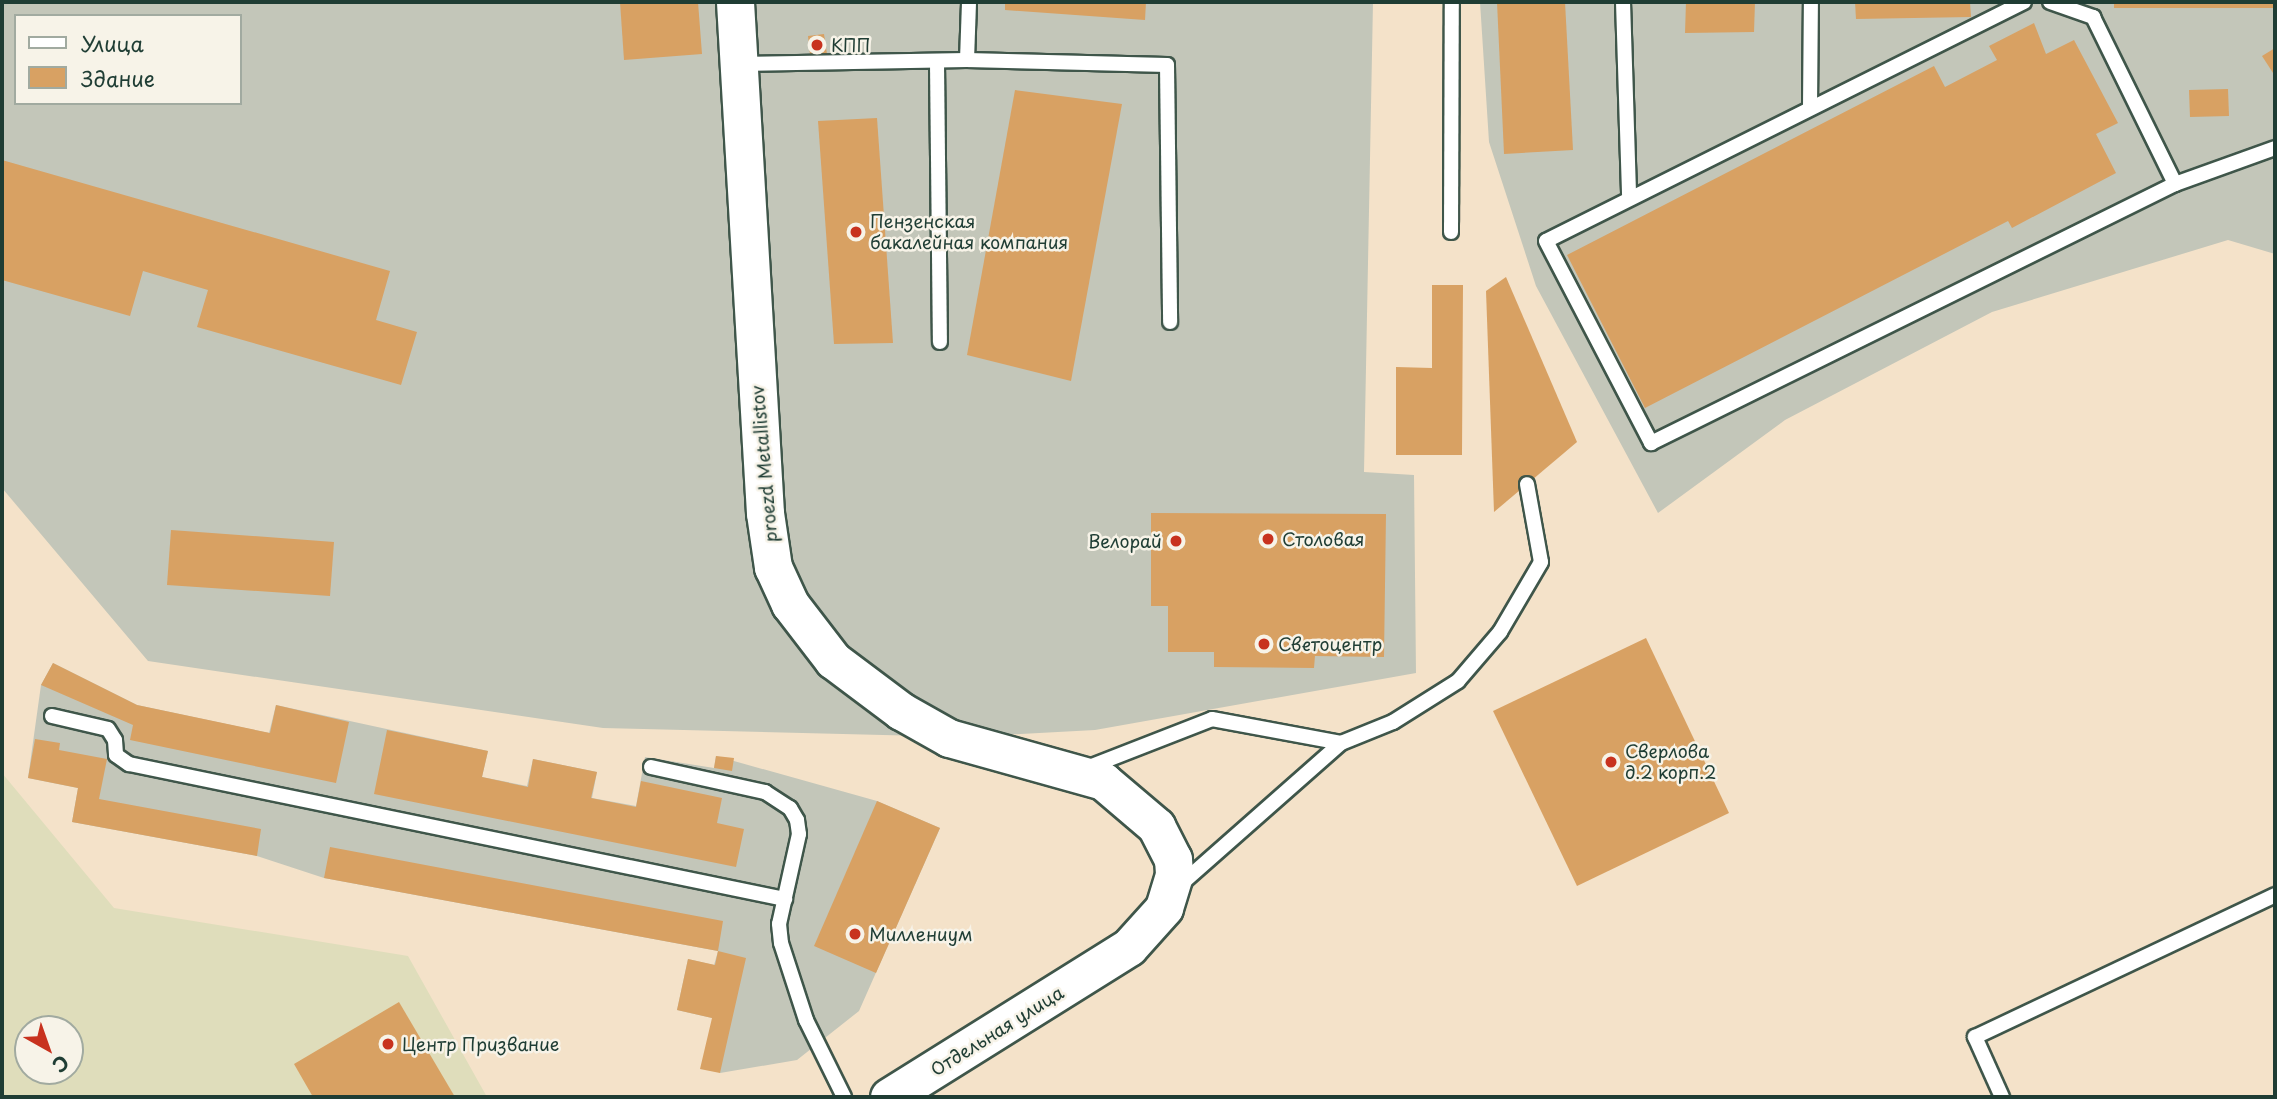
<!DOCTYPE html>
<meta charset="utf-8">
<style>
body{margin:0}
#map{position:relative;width:2277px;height:1099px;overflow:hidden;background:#f4e2c9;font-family:"Playpen Sans",sans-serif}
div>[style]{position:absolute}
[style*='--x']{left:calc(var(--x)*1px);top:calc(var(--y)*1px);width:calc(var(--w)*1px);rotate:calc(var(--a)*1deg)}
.built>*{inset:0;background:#dfddbb}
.industrial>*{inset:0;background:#c3c6b9}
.building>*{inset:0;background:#d8a163}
.roads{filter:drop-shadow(2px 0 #3f564a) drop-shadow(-2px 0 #3f564a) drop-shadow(0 2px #3f564a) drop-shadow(0 -2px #3f564a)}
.service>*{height:14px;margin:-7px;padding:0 7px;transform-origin:7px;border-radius:7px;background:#fff}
.tertiary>*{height:37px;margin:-18.5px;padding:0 18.5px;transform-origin:18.5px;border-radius:18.5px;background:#fff}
.dots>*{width:19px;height:19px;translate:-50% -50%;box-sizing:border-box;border:4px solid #f7f3e8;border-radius:50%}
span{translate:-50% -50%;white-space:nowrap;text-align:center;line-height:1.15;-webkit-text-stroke:5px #f7f3e8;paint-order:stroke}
.poi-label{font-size:18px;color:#1f3d34}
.left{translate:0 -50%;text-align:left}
.right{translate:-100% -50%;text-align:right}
.street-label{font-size:18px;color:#1f3d34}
.frame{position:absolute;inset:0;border:4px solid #1f3d34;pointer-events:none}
.legend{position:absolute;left:14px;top:14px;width:228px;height:91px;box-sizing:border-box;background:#f7f3e8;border:2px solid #a1aaa0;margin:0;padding:9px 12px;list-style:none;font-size:21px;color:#1f3d34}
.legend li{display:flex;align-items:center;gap:14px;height:35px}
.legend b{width:35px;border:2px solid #a1aaa0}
.north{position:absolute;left:14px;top:1015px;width:70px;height:70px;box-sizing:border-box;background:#f7f3e8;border:2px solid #a1aaa0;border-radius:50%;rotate:140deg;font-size:19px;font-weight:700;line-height:28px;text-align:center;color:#1f3d34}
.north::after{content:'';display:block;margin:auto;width:24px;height:32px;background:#c8321e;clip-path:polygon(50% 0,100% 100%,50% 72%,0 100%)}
</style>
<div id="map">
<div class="built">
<i style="clip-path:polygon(evenodd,2px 773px,114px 908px,408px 956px,487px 1097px,2px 1097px,2px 773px,28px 1029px,70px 1029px,70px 1071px,28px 1071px,28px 1029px)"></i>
</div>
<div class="industrial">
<i style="clip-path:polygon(evenodd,2px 2px,1373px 2px,1364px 472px,1414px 475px,1416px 673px,1095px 730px,964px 737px,603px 728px,148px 661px,2px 488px,2px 2px,16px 16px,240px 16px,240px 103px,16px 103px,16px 16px)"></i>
<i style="clip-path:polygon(1480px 2px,2275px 2px,2275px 254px,2228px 240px,1992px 312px,1785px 420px,1658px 513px,1536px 286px,1489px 142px)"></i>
<i style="clip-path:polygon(53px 663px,137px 705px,269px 733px,276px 705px,488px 751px,482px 777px,527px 786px,533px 759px,597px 772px,592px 798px,636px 806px,645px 757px,714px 768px,716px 756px,877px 801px,940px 828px,859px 1011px,797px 1060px,720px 1073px,712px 1018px,677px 1010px,688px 959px,714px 965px,718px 951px,324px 878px,257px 856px,72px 822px,78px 788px,28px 778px,41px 685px)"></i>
</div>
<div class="building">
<i style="clip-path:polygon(620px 2px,698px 2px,702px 54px,624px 60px)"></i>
<i style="clip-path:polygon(1005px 2px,1146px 2px,1145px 20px,1005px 10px)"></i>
<i style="clip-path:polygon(1497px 2px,1565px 2px,1573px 150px,1504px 154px)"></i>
<i style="clip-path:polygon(1686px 2px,1755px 2px,1754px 32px,1685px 33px)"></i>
<i style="clip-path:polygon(1855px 2px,1970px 2px,1971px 17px,1856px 19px)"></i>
<i style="clip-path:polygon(2114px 2px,2275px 2px,2275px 8px,2114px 8px)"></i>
<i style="clip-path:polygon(2034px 23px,2046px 54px,2074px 40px,2118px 123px,2096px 134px,2116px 173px,2012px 228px,2008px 221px,1645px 408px,1567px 255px,1934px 66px,1945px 87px,1997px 60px,1989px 46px)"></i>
<i style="clip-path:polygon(824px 34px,827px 54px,810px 55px,808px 36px)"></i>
<i style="clip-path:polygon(2275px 48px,2275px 76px,2262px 56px)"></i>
<i style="clip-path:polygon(2228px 89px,2229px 116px,2190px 117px,2189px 90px)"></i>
<i style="clip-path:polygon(1015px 90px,1122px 104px,1071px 381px,967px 355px)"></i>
<i style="clip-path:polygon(877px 118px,893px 343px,834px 344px,818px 121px)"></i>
<i style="clip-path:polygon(2px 160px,390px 271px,376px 320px,417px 332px,401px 385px,197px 327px,208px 290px,143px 271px,130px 316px,2px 280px)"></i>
<i style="clip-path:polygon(1506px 277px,1577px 442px,1494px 512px,1486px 291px)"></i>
<i style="clip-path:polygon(1432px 285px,1463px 285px,1462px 455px,1396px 455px,1396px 367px,1432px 368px)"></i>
<i style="clip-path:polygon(1151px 513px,1386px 514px,1384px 657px,1315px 656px,1314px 668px,1214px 667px,1214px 652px,1168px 652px,1168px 606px,1151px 606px)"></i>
<i style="clip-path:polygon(171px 530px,334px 542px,330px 596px,167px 585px)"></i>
<i style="clip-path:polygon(1646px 638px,1729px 813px,1577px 886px,1493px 711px)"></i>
<i style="clip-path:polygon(53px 663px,137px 705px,270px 733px,276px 705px,349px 722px,336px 783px,130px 740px,133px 725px,41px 685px)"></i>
<i style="clip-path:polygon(387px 730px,488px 751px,482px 777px,528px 787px,533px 759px,597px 772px,591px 798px,636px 807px,641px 781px,722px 798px,717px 823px,744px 829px,736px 867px,374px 794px)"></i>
<i style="clip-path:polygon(35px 739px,60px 743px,59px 750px,107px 759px,99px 799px,261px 829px,257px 856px,72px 822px,78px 788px,28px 778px)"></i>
<i style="clip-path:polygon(716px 756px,734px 758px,732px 771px,714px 768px)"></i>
<i style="clip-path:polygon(877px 801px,940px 828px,876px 973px,814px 946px)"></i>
<i style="clip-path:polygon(330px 847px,723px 921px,718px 951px,746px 958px,720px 1073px,700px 1069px,712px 1018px,677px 1010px,688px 959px,715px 965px,718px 951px,324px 878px)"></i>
<i style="clip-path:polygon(399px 1002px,455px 1097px,313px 1097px,294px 1064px)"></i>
</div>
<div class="roads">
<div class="service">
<i style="--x:1623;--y:2;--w:196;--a:88.2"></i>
<i style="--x:2024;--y:2;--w:534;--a:153.43"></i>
<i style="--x:1546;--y:241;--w:228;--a:62.5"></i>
<i style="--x:1651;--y:443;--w:585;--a:-26.3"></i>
<i style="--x:2175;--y:184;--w:106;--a:-19.8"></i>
<i style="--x:2050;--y:2;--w:46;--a:19.2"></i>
<i style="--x:2093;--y:17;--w:186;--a:63.8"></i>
<i style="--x:967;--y:60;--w:58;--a:-88"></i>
<i style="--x:937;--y:63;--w:279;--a:89.4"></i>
<i style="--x:740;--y:64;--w:227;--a:-1"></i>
<i style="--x:967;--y:60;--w:200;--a:1.4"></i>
<i style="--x:1167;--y:65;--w:257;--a:89.3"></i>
<i style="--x:1810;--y:107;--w:105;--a:-89.5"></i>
<i style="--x:1451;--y:232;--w:230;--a:-89.8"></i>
<i style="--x:52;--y:716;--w:57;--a:13.1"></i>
<i style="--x:108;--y:729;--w:13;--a:58"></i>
<i style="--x:115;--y:740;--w:15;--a:86"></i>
<i style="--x:116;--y:755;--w:16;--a:35"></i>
<i style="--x:129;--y:764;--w:670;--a:11.63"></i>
<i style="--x:651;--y:767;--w:117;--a:12.4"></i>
<i style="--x:765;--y:792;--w:30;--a:33"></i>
<i style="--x:790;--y:808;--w:14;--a:60"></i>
<i style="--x:797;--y:820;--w:14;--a:82"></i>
<i style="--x:799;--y:834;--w:92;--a:102.5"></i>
<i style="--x:779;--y:924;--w:19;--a:84"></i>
<i style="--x:781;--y:943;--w:81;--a:72"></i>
<i style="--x:806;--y:1020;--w:86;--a:63.7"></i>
<i style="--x:1084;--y:769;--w:137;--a:-21.3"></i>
<i style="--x:1212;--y:719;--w:131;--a:10.5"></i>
<i style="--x:1180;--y:885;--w:215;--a:-41.4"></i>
<i style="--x:1341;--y:743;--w:56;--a:-22"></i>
<i style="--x:1393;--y:722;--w:77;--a:-32.2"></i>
<i style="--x:1458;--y:681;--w:65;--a:-49.4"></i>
<i style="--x:1500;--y:632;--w:81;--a:-59.6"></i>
<i style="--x:1541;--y:562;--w:79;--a:-100.2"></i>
<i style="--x:2002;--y:1097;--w:66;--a:-114.2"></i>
<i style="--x:1975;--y:1037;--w:332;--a:-25.3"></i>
</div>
<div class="tertiary">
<i style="--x:735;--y:2;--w:512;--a:86.64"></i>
<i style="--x:765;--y:513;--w:55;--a:81.6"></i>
<i style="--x:773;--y:567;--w:41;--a:65.3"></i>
<i style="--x:790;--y:604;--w:71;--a:52.5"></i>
<i style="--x:833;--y:660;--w:85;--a:36.9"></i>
<i style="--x:901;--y:711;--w:55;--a:29.4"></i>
<i style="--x:949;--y:738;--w:160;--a:15.6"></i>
<i style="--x:1103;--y:781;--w:70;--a:40.3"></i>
<i style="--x:1156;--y:826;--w:37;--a:63"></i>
<i style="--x:1173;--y:859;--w:16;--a:86"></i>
<i style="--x:1174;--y:875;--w:34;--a:107"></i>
<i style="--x:1164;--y:908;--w:52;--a:131.9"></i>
<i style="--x:1129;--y:947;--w:283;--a:148"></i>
</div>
</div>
<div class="dots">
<i style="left:817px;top:45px;background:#c8321e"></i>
<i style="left:856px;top:232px;background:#c8321e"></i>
<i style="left:1268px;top:539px;background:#c8321e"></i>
<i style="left:1176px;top:541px;background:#c8321e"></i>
<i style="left:1264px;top:644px;background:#c8321e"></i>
<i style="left:1611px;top:762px;background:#c8321e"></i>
<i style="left:855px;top:934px;background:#c8321e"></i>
<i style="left:388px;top:1044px;background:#c8321e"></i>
</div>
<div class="poi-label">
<span class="left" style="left:831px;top:45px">КПП</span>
<span class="left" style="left:870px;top:232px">Пензенская<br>бакалейная компания</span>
<span class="left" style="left:1282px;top:539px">Столовая</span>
<span class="right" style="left:1162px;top:541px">Велорай</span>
<span class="left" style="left:1278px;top:644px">Светоцентр</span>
<span class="left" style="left:1625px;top:762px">Сверлова<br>д.2 корп.2</span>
<span class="left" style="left:869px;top:934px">Миллениум</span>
<span class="left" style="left:402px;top:1044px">Центр Призвание</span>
</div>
<div class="street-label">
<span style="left:764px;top:464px;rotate:-95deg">proezd Metallistov</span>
<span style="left:997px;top:1031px;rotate:-32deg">Отдельная улица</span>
</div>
<div class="frame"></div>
<ul class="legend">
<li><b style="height:9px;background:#fff"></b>Улица</li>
<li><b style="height:19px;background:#d8a163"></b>Здание</li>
</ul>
<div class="north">С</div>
</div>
